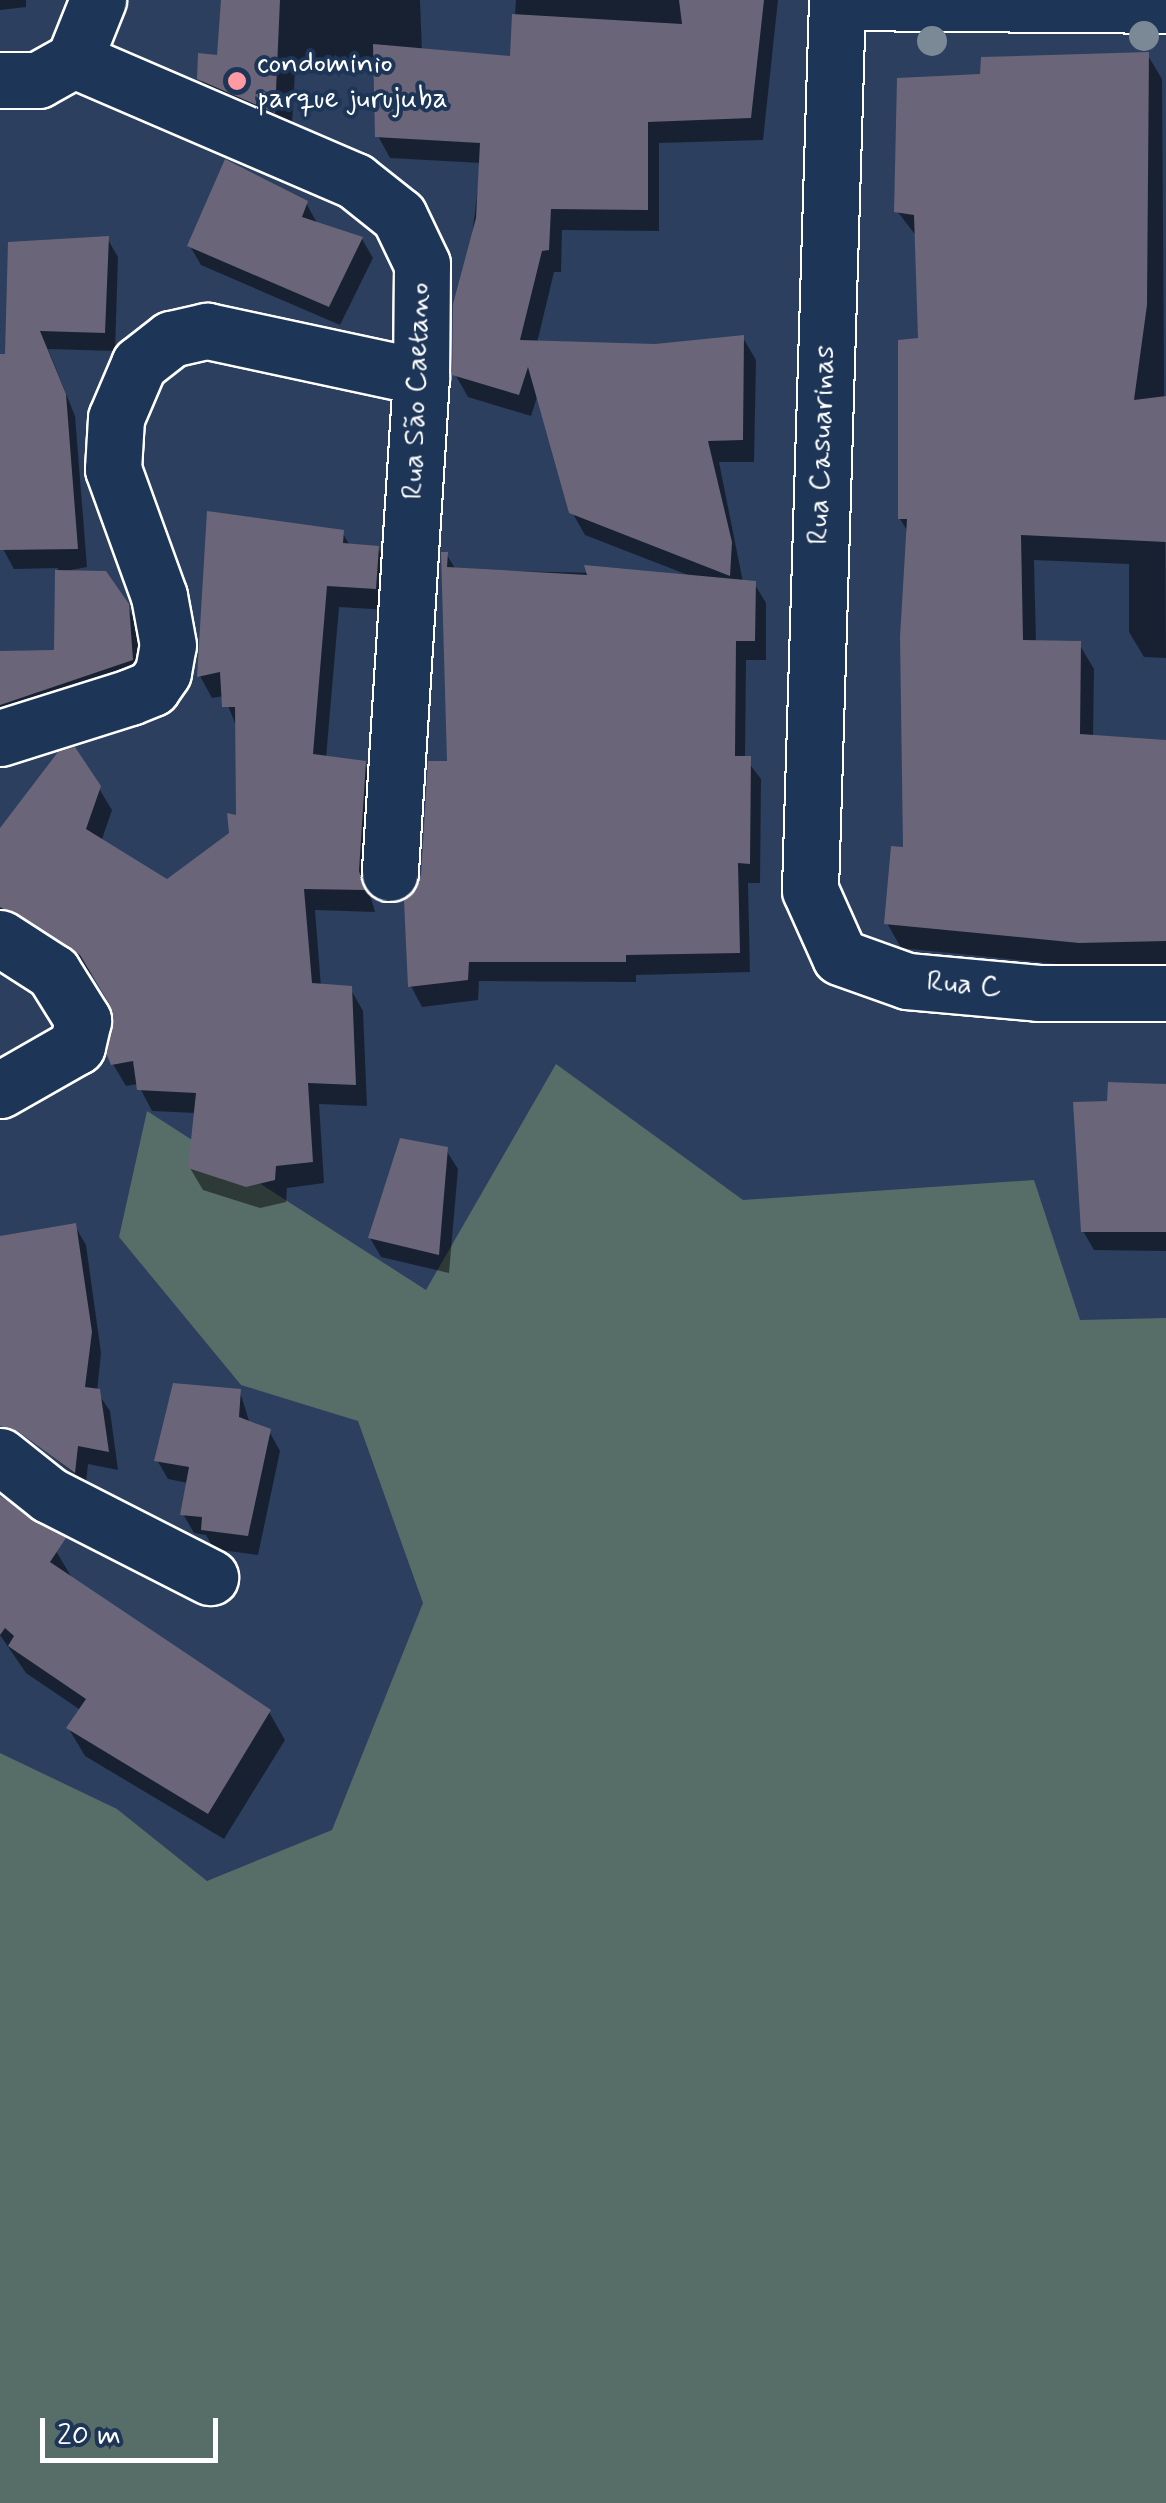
<!DOCTYPE html>
<meta charset="utf-8">
<style>
body{margin:0}
#map{position:relative;width:1166px;height:2503px;overflow:hidden;background:#2c3f5e;font-family:Mynerve,sans-serif}
div>[style]{position:absolute}
[style*='--x']{left:calc(var(--x)*1px);top:calc(var(--y)*1px);width:calc(var(--w)*1px);rotate:calc(var(--a)*1deg)}
.green>*{inset:0;background:#576d68}
.shadow>*{inset:0;background:#0007}
.building>*{inset:0;background:#6a6578}
.roads{filter:drop-shadow(2px 0 #fff) drop-shadow(-2px 0 #fff) drop-shadow(0 2px #fff) drop-shadow(0 -2px #fff)}
.street>*{height:55px;margin:-27.5px;padding:0 27.5px;transform-origin:27.5px;border-radius:27.5px;background:#1d3557}
.trees>*{width:30px;height:30px;margin:-15px;border-radius:50%;background:#7b8996}
.dots>*{width:28px;height:28px;translate:-50% -50%;box-sizing:border-box;border:5px solid #1d3557;border-radius:50%}
span{translate:-50% -50%;white-space:nowrap;text-align:center;line-height:1.15;-webkit-text-stroke:8px #1d3557;paint-order:stroke}
.poi-label{font-size:30px;color:#fff}
.left{translate:0 -50%;text-align:left}
.street-label{font-size:30px;color:#fff}
.scale{position:absolute;left:40px;top:2418px;width:178px;height:45px;box-sizing:border-box;border:5px solid #fff;border-top:0;padding-left:12px;font-size:30px;line-height:35px;white-space:nowrap;color:#fff;-webkit-text-stroke:8px #1d3557;paint-order:stroke}
</style>
<div id="map">
<div class="green">
<i style="clip-path:polygon(556px 1064px,743px 1200px,1034px 1180px,1080px 1320px,1166px 1318px,1166px 2503px,0 2503px,0 1753px,117px 1809px,207px 1881px,332px 1830px,423px 1603px,358px 1421px,241px 1385px,119px 1237px,147px 1111px,426px 1290px)"></i>
</div>
<div class="shadow">
<i style="clip-path:polygon(0 0,26px 0,26px 7px,0 10px)"></i>
<i style="clip-path:polygon(223px 0,420px 0,422px 51px,512px 59px,516px 0,778px 0,763px 140px,659px 143px,659px 231px,562px 230px,561px 272px,554px 272px,537px 343px,655px 347px,743px 338px,756px 360px,754px 462px,719px 462px,743px 582px,754px 583px,766px 603px,766px 660px,746px 660px,745px 758px,761px 779px,760px 883px,748px 883px,750px 972px,636px 975px,636px 982px,479px 981px,478px 1000px,422px 1007px,411px 986px,424px 876px,449px 764px,447px 555px,456px 570px,688px 575px,585px 535px,572px 512px,538px 394px,531px 416px,468px 397px,455px 374px,481px 163px,390px 158px,378px 136px,376px 70px,295px 72px,291px 141px,217px 109px,200px 78px,220px 58px)"></i>
<i style="clip-path:polygon(1147px 54px,1162px 79px,1166px 658px,1144px 657px,1129px 632px,1129px 564px,1034px 560px,1036px 643px,1079px 644px,1094px 669px,1093px 737px,1166px 742px,1166px 966px,1095px 968px,901px 948px,887px 923px,905px 849px,910px 535px,900px 519px,920px 340px,917px 237px,897px 211px,982px 77px)"></i>
<i style="clip-path:polygon(306px 203px,317px 223px,362px 239px,373px 258px,340px 325px,201px 265px,190px 246px)"></i>
<i style="clip-path:polygon(107px 238px,118px 257px,115px 351px,48px 349px,75px 416px,87px 567px,60px 572px,127px 606px,138px 626px,146px 666px,0 728px,0 654px,57px 652px,58px 568px,14px 569px,3px 549px,10px 244px)"></i>
<i style="clip-path:polygon(210px 514px,342px 532px,350px 546px,378px 548px,390px 571px,388px 610px,339px 607px,326px 758px,364px 763px,377px 786px,370px 895px,375px 912px,315px 910px,321px 987px,350px 988px,363px 1011px,367px 1106px,319px 1104px,324px 1183px,287px 1188px,286px 1202px,260px 1208px,203px 1190px,190px 1168px,196px 1113px,152px 1111px,138px 1084px,126px 1086px,113px 1064px,112px 1006px,95px 977px,0 920px,0 832px,98px 787px,112px 810px,101px 842px,167px 882px,232px 834px,239px 818px,237px 728px,224px 696px,212px 698px,200px 676px)"></i>
<i style="clip-path:polygon(1166px 1086px,1166px 1251px,1094px 1250px,1083px 1231px,1110px 1104px)"></i>
<i style="clip-path:polygon(446px 1150px,458px 1169px,449px 1273px,381px 1257px,370px 1238px)"></i>
<i style="clip-path:polygon(75px 1226px,86px 1245px,101px 1353px,97px 1392px,110px 1411px,118px 1470px,88px 1464px,86px 1483px,0 1415px,0 1238px)"></i>
<i style="clip-path:polygon(240px 1392px,250px 1424px,269px 1431px,280px 1451px,258px 1555px,214px 1549px,206px 1535px,194px 1533px,183px 1514px,188px 1483px,168px 1479px,157px 1460px)"></i>
<i style="clip-path:polygon(0 1513px,56px 1551px,72px 1578px,269px 1712px,285px 1740px,224px 1839px,85px 1756px,69px 1729px,82px 1711px,26px 1673px,0 1635px)"></i>
</div>
<div class="building">
<i style="clip-path:polygon(221px 0,280px 0,275px 113px,197px 79px,198px 53px,217px 55px)"></i>
<i style="clip-path:polygon(679px 0,764px 0,751px 118px,648px 122px,648px 210px,551px 209px,549px 250px,542px 251px,520px 340px,655px 344px,744px 335px,743px 440px,708px 441px,732px 542px,730px 576px,569px 513px,528px 367px,519px 395px,452px 375px,453px 304px,476px 218px,480px 143px,375px 137px,373px 44px,510px 56px,512px 14px,682px 24px)"></i>
<i style="clip-path:polygon(1149px 52px,1147px 305px,1134px 400px,1166px 396px,1166px 542px,1021px 535px,1023px 640px,1081px 641px,1080px 734px,1166px 740px,1166px 941px,1079px 943px,884px 924px,891px 846px,903px 847px,900px 637px,907px 519px,898px 519px,898px 340px,918px 338px,914px 215px,894px 212px,897px 78px,980px 74px,981px 57px)"></i>
<i style="clip-path:polygon(225px 159px,308px 201px,302px 217px,363px 237px,329px 307px,187px 246px)"></i>
<i style="clip-path:polygon(109px 236px,105px 333px,40px 331px,66px 394px,78px 549px,0 550px,0 354px,5px 354px,8px 242px)"></i>
<i style="clip-path:polygon(207px 511px,344px 530px,343px 543px,379px 546px,376px 589px,327px 586px,313px 754px,366px 761px,359px 871px,365px 890px,304px 889px,312px 983px,352px 986px,356px 1085px,308px 1083px,313px 1162px,276px 1166px,275px 1180px,246px 1187px,188px 1168px,196px 1093px,137px 1090px,133px 1061px,111px 1065px,107px 1055px,110px 1005px,80px 955px,0 907px,0 828px,58px 752px,75px 747px,101px 786px,86px 829px,167px 879px,229px 833px,227px 813px,236px 815px,235px 707px,222px 707px,220px 672px,197px 677px)"></i>
<i style="clip-path:polygon(441px 552px,448px 552px,447px 567px,587px 575px,584px 565px,756px 581px,755px 641px,736px 641px,735px 756px,751px 756px,750px 864px,738px 863px,740px 953px,626px 955px,626px 962px,469px 962px,468px 980px,408px 987px,404px 901px,421px 875px,428px 761px,447px 761px)"></i>
<i style="clip-path:polygon(55px 570px,106px 571px,129px 604px,133px 660px,0 705px,0 651px,54px 650px)"></i>
<i style="clip-path:polygon(1108px 1082px,1166px 1084px,1166px 1232px,1081px 1232px,1073px 1102px,1107px 1101px)"></i>
<i style="clip-path:polygon(400px 1138px,448px 1147px,439px 1255px,368px 1238px)"></i>
<i style="clip-path:polygon(76px 1223px,92px 1332px,85px 1387px,100px 1389px,109px 1452px,78px 1446px,75px 1473px,19px 1432px,0 1426px,0 1236px)"></i>
<i style="clip-path:polygon(173px 1383px,241px 1389px,239px 1417px,271px 1429px,248px 1536px,201px 1530px,202px 1517px,180px 1515px,189px 1467px,154px 1461px)"></i>
<i style="clip-path:polygon(0 1496px,66px 1538px,50px 1562px,271px 1710px,208px 1814px,66px 1728px,86px 1699px,8px 1646px,14px 1636px,5px 1628px,0 1635px)"></i>
</div>
<div class="roads">
<div class="street">
<i style="--x:837;--y:0;--w:890;--a:91.74"></i>
<i style="--x:810;--y:890;--w:73;--a:65.9"></i>
<i style="--x:840;--y:957;--w:71;--a:19.7"></i>
<i style="--x:907;--y:981;--w:132;--a:5.2"></i>
<i style="--x:1038;--y:993;--w:128;--a:0"></i>
<i style="--x:837;--y:2;--w:329;--a:0.5"></i>
<i style="--x:74;--y:60;--w:306;--a:23.3"></i>
<i style="--x:355;--y:181;--w:56;--a:38.5"></i>
<i style="--x:399;--y:216;--w:53;--a:64.4"></i>
<i style="--x:422;--y:264;--w:113;--a:90.5"></i>
<i style="--x:421;--y:377;--w:497;--a:93.6"></i>
<i style="--x:0;--y:80;--w:38;--a:0"></i>
<i style="--x:38;--y:80;--w:41;--a:-29.1"></i>
<i style="--x:74;--y:60;--w:65;--a:-68.2"></i>
<i style="--x:0;--y:738;--w:136;--a:-17.5"></i>
<i style="--x:130;--y:697;--w:24;--a:-22"></i>
<i style="--x:152;--y:688;--w:19;--a:-55"></i>
<i style="--x:163;--y:672;--w:27;--a:-80"></i>
<i style="--x:168;--y:645;--w:50;--a:-100.4"></i>
<i style="--x:159;--y:596;--w:135;--a:-109.9"></i>
<i style="--x:113;--y:469;--w:51;--a:-86.6"></i>
<i style="--x:116;--y:418;--w:59;--a:-66.9"></i>
<i style="--x:139;--y:364;--w:41;--a:-38"></i>
<i style="--x:171;--y:339;--w:37;--a:-13"></i>
<i style="--x:207;--y:331;--w:219;--a:12.1"></i>
<i style="--x:0;--y:938;--w:63;--a:32.7"></i>
<i style="--x:53;--y:972;--w:57;--a:58"></i>
<i style="--x:83;--y:1020;--w:27;--a:103"></i>
<i style="--x:77;--y:1046;--w:89;--a:150.3"></i>
<i style="--x:0;--y:1456;--w:63;--a:38.5"></i>
<i style="--x:49;--y:1495;--w:181;--a:27"></i>
</div>
</div>
<div class="trees">
<i style="left:1144px;top:36px"></i>
<i style="left:932px;top:41px"></i>
</div>
<div class="dots">
<i style="left:237px;top:81px;background:#ff9aa2"></i>
</div>
<div class="poi-label">
<span class="left" style="left:257px;top:81px">condominio<br>parque jurujuba</span>
</div>
<div class="street-label">
<span style="left:417px;top:391px;rotate:-88deg">Rua São Caetano</span>
<span style="left:822px;top:445px;rotate:-88deg">Rua Casuarinas</span>
<span style="left:964px;top:985px;rotate:5deg">Rua C</span>
</div>
<div class="scale">20 m</div>
</div>
